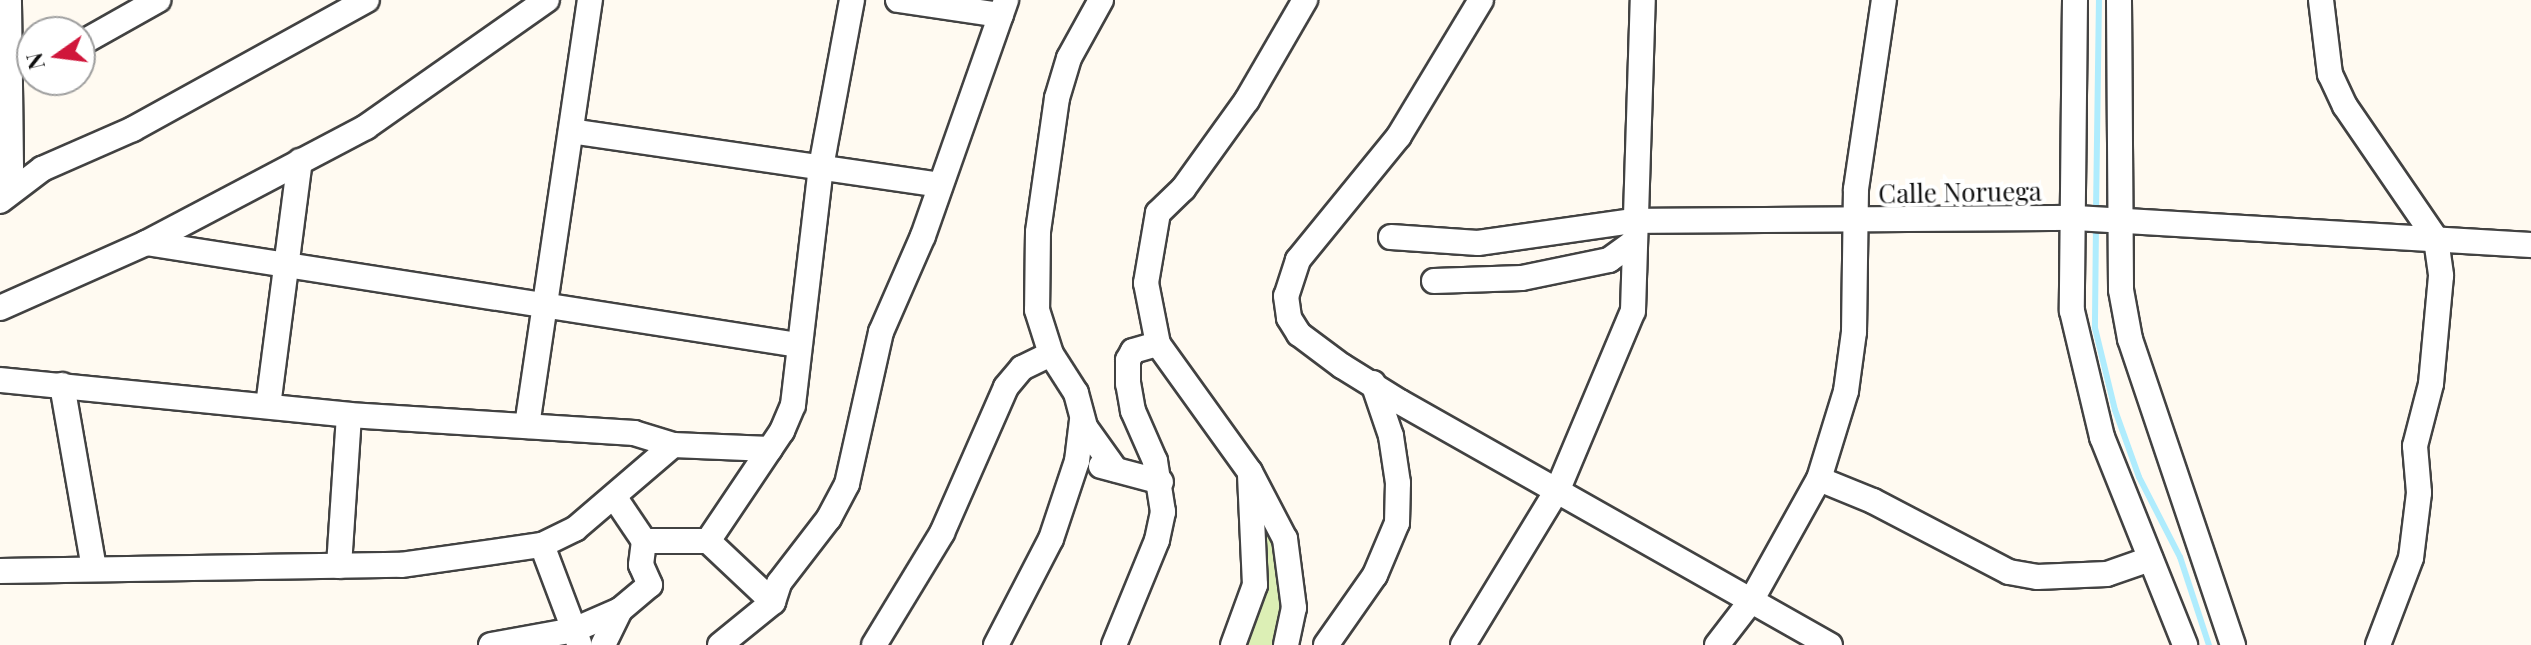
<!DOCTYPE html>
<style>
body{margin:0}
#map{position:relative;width:2531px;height:645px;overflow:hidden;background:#fffaf1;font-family:"Playfair Display",serif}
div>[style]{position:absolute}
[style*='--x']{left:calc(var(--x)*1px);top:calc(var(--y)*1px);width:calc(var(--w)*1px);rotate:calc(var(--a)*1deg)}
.green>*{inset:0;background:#dcefb5}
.stream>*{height:6px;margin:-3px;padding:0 3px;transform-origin:3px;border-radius:3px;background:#afecfd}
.roads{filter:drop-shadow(2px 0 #424242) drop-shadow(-2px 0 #424242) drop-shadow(0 2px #424242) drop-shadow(0 -2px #424242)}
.minor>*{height:24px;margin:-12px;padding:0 12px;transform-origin:12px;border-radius:12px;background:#fff}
span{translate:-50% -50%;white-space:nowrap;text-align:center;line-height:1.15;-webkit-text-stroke:8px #fff;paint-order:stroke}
.street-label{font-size:26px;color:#0f0f0f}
.north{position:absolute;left:16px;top:16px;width:80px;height:80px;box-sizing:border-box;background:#fff;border:2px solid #9f9f9f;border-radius:50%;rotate:256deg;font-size:22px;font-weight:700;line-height:32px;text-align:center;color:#0f0f0f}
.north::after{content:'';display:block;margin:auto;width:28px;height:36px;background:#d0163b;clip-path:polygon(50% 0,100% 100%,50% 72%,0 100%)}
</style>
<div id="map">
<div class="green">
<i style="clip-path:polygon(1265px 509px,1289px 595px,1276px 645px,1242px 645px)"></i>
</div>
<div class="stream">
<i style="--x:2096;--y:212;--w:212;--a:-89.2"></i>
<i style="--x:2096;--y:224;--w:104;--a:90.6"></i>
<i style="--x:2095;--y:328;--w:84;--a:76.3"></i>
<i style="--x:2115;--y:410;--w:71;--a:70.3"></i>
<i style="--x:2139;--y:477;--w:90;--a:62.9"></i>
<i style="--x:2180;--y:557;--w:93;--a:71.8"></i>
</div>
<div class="roads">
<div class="minor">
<i style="--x:898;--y:0;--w:104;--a:8.3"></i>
<i style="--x:1101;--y:0;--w:66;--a:118.9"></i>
<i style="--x:1069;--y:58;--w:42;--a:106.7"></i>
<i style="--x:1057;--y:98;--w:135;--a:98.1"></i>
<i style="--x:1038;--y:232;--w:78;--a:90.7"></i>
<i style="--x:1037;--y:310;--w:46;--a:72.3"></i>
<i style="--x:1051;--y:354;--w:46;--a:57.3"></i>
<i style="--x:1076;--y:393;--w:35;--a:75"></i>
<i style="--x:1085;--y:427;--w:52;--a:54.5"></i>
<i style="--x:1481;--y:0;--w:159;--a:121.1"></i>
<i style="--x:1399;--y:136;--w:160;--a:129.2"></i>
<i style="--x:1298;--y:260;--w:38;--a:108"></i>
<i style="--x:1286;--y:296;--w:22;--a:82"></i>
<i style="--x:1289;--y:318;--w:19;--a:58"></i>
<i style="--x:1299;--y:334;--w:54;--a:36.7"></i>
<i style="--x:1342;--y:366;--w:68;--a:31.8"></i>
<i style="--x:1400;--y:402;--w:494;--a:29.5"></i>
<i style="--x:2075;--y:0;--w:311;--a:90.6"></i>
<i style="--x:2072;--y:311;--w:130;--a:76.6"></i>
<i style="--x:2102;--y:437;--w:224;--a:68.2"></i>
<i style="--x:2119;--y:0;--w:290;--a:89.6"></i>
<i style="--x:2121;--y:290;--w:50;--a:79.6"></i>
<i style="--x:2130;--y:339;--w:323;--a:71.4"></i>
<i style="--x:2321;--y:0;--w:75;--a:83.1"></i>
<i style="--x:2330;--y:74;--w:35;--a:65"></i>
<i style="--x:2345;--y:106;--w:161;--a:55.6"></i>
<i style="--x:2436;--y:239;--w:37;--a:82"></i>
<i style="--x:2441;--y:276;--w:108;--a:95.3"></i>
<i style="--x:2431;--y:384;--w:64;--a:104.5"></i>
<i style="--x:2415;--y:446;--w:47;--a:85.1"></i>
<i style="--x:2419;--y:493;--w:65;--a:97"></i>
<i style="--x:2411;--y:558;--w:93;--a:110.8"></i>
<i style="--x:80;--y:44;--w:90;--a:-29.4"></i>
<i style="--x:571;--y:131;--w:373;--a:8.3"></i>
<i style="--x:0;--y:195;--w:30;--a:-69"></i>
<i style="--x:11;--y:167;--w:167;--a:-90.7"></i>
<i style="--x:0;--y:201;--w:53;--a:-37.3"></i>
<i style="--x:42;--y:169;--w:99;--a:-23.7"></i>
<i style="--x:133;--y:129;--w:267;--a:-28.9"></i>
<i style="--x:1391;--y:237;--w:87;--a:3.9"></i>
<i style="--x:1478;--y:243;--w:157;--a:-8.1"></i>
<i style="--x:1633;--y:221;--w:442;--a:-0.4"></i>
<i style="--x:2075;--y:218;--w:457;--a:3.4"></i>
<i style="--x:146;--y:243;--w:660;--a:8.89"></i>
<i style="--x:1434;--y:281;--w:88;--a:-2"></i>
<i style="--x:1522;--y:278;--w:89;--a:-11.7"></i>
<i style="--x:1609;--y:260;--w:32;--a:-36"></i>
<i style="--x:0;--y:308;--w:160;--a:-24"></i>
<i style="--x:146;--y:243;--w:249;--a:-27.8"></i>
<i style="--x:366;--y:127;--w:221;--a:-35.1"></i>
<i style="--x:0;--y:380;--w:351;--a:5.7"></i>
<i style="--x:349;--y:415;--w:286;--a:3.6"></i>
<i style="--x:634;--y:433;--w:41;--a:17.1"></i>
<i style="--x:673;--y:445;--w:97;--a:2.4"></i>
<i style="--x:62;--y:385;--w:186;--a:80.1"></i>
<i style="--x:268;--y:406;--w:247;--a:-82.6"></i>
<i style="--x:527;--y:426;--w:431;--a:-81.6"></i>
<i style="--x:1101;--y:466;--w:62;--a:14.9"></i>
<i style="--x:1819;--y:479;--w:58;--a:22.2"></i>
<i style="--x:1873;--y:501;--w:153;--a:27.6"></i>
<i style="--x:2009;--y:572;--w:28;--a:10"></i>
<i style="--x:2037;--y:577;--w:70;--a:-2.5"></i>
<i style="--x:2107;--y:574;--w:46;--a:-19.2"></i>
<i style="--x:615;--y:498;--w:52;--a:56"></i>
<i style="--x:708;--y:541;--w:89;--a:43.2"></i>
<i style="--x:542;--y:545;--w:105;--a:69.3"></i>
<i style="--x:339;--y:566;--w:151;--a:-86.2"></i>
<i style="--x:0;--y:571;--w:401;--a:-0.9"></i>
<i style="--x:401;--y:565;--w:142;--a:-8.1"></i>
<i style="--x:542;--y:545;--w:37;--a:-26"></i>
<i style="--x:575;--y:529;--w:129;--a:-40.6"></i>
<i style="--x:491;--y:645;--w:84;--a:-10.2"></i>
<i style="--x:574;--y:630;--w:50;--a:-23.5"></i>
<i style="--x:620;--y:610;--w:39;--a:-40"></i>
<i style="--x:650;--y:585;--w:22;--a:-114"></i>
<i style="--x:641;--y:565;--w:24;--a:-83"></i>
<i style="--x:644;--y:541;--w:64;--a:0"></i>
<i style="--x:708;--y:541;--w:133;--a:-56.1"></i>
<i style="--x:782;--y:431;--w:28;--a:-67"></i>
<i style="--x:793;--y:405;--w:240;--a:-83.3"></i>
<i style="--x:821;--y:167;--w:170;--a:-79.5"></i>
<i style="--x:603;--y:645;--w:39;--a:-64"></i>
<i style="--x:720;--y:645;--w:68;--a:-39.1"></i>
<i style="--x:773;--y:602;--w:20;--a:-72"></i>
<i style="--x:779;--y:583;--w:82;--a:-52.4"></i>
<i style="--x:829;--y:518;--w:38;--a:-62"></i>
<i style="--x:847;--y:484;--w:156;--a:-77.4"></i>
<i style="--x:881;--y:332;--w:105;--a:-66.4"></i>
<i style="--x:923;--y:236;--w:250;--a:-70.6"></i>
<i style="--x:874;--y:645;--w:131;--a:-58.7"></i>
<i style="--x:942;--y:533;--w:159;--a:-66.3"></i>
<i style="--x:1006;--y:387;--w:25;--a:-50"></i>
<i style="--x:1022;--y:368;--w:32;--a:-26"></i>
<i style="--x:996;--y:645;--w:119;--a:-62.6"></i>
<i style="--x:1051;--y:539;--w:82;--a:-71.6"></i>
<i style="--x:1077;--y:461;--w:41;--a:-83"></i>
<i style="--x:1114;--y:645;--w:113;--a:-67.7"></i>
<i style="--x:1157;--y:540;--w:29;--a:-78"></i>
<i style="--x:1163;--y:512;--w:52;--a:-98.9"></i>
<i style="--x:1155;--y:461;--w:55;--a:-113.7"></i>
<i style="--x:1133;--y:411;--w:27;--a:-100"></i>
<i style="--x:1128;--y:384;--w:24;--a:-90"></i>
<i style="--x:1128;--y:360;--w:10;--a:-61"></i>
<i style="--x:1133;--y:351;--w:26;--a:-16"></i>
<i style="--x:1233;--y:645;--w:64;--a:-69.9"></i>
<i style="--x:1255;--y:585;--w:109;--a:-92.6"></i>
<i style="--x:1286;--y:645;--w:38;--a:-78"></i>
<i style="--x:1294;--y:608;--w:70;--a:-97.4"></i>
<i style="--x:1285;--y:539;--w:76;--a:-117.6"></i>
<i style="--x:1250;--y:472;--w:158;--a:-125.7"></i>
<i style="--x:1158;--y:344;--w:62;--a:-101.1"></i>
<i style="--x:1146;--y:283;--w:71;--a:-80.3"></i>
<i style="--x:1158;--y:213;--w:35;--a:-44"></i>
<i style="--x:1183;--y:189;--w:110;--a:-54.3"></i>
<i style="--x:1247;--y:100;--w:116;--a:-59.9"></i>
<i style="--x:1326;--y:645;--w:85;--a:-55"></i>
<i style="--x:1375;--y:575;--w:56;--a:-67.1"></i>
<i style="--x:1397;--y:523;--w:40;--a:-88.6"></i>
<i style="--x:1398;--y:483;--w:48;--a:-98.5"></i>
<i style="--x:1391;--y:436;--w:56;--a:-108.8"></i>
<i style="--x:1463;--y:645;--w:183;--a:-58.7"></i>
<i style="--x:1558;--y:489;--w:193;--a:-67.2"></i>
<i style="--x:1633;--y:311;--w:311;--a:-88.2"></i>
<i style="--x:1717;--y:645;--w:56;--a:-52.3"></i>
<i style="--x:1751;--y:601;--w:140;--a:-60.9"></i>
<i style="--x:1819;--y:479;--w:92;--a:-72.9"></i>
<i style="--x:1846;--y:391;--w:60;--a:-82.3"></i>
<i style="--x:1854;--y:332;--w:143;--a:-89.2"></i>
<i style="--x:1856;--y:189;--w:191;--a:-81.6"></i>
</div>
</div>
<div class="street-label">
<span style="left:1960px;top:192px;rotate:-1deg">Calle Noruega</span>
</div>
<div class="north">N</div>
</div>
